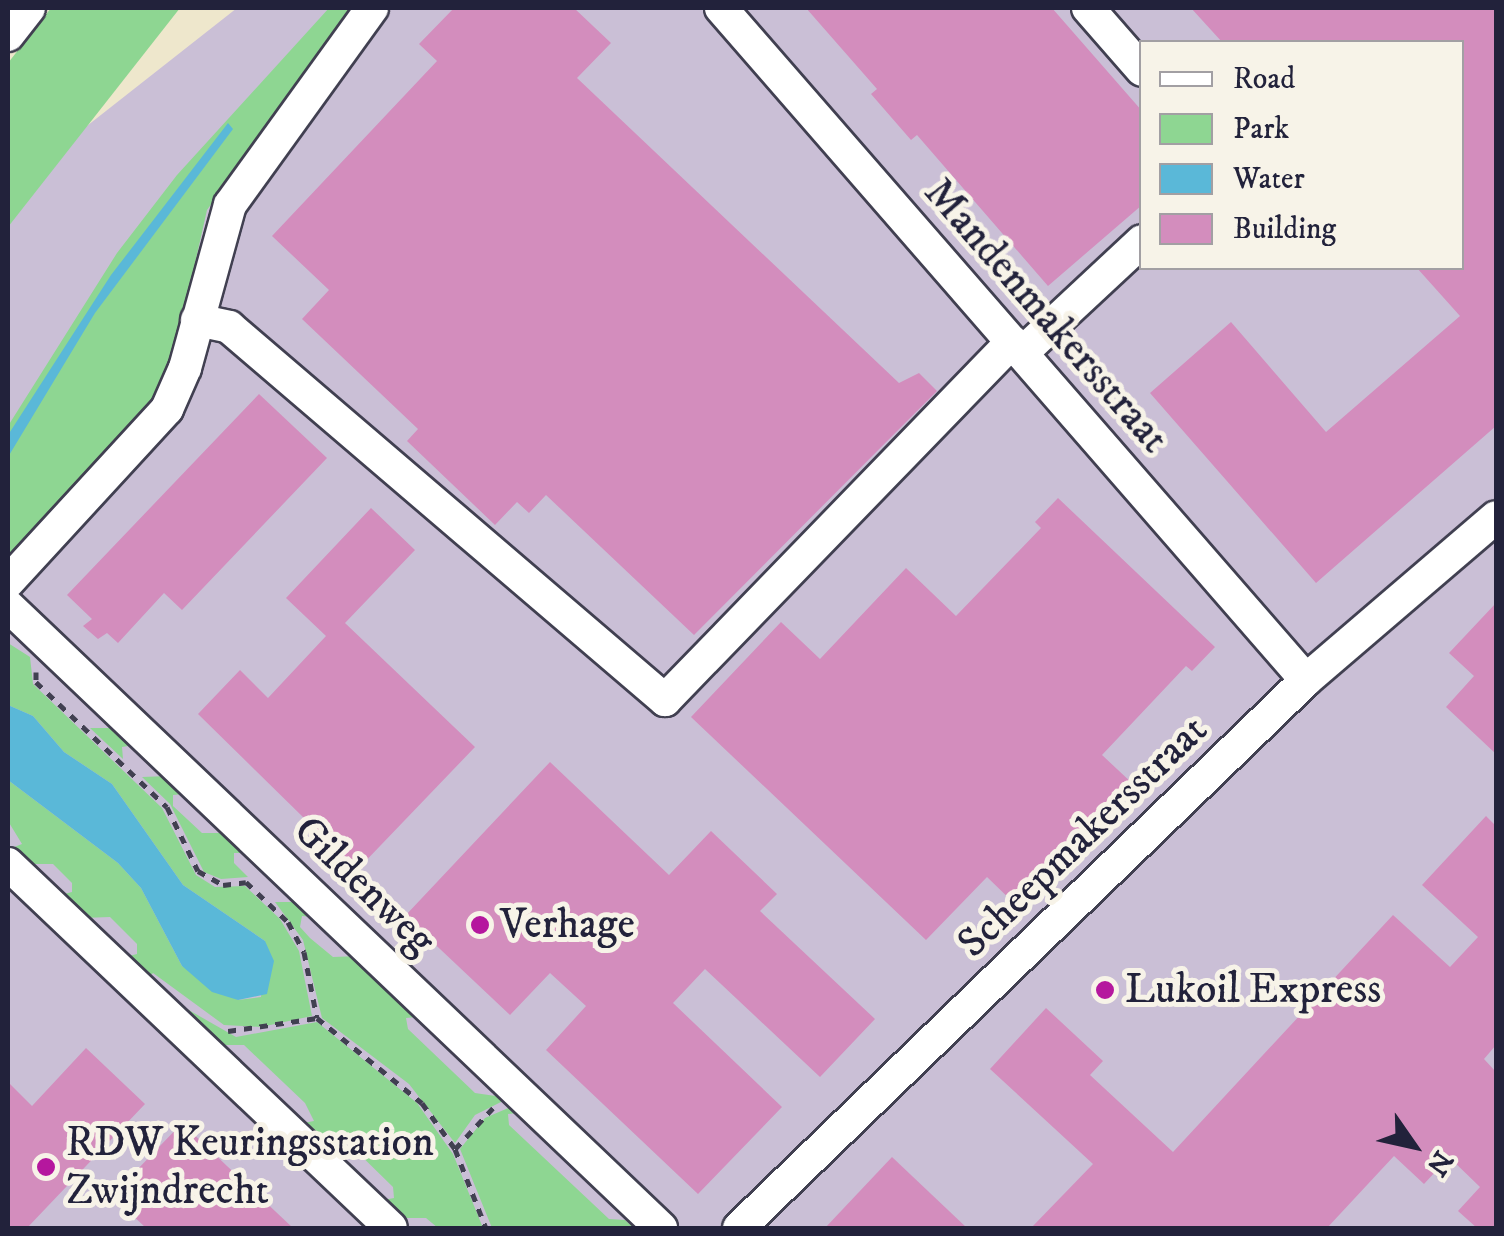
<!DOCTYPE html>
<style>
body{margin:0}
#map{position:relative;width:1504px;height:1236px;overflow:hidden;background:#eee7cc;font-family:"IM FELL DW Pica",serif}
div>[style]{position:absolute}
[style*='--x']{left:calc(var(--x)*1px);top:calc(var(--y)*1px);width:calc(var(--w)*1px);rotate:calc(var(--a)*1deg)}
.industrial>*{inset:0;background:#cabfd6}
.green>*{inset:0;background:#8ed692}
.water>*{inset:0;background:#5ab8d8}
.building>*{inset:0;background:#d38dbd}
.path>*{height:5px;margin-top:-2.5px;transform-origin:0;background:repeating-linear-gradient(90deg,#414051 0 8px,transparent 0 16px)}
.roads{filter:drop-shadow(2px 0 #414051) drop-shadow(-2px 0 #414051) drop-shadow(0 2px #414051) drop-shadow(0 -2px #414051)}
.minor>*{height:32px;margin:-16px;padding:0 16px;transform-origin:16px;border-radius:16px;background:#fff}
.dots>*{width:28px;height:28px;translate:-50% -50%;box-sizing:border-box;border:5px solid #f7f3e8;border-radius:50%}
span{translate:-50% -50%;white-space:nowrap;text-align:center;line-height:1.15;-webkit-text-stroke:10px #f7f3e8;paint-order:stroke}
.street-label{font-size:42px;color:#22223b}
.poi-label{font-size:42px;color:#22223b}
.left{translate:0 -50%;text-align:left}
.frame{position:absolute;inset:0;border:10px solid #22223b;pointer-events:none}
.legend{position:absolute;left:1139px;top:40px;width:325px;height:230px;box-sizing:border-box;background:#f7f3e8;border:2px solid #a29fa3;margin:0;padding:12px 18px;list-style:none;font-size:30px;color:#22223b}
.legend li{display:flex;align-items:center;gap:20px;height:50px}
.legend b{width:50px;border:2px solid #a29fa3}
.north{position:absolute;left:1364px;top:1096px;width:100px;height:100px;-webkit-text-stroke:8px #f7f3e8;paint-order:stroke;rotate:124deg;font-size:28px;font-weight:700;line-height:40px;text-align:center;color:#22223b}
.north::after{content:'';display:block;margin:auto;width:35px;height:45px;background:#22223b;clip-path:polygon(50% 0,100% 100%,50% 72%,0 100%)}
</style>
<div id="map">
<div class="industrial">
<i style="clip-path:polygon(evenodd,237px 8px,1496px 8px,1496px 1228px,8px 1228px,8px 188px,237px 8px,1142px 42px,1462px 42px,1462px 268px,1142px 268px,1142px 42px)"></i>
</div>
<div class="green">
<i style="clip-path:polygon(51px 8px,180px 8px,8px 227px,8px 63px)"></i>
<i style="clip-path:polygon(329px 8px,353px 8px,207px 210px,178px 339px,159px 391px,8px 563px,8px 426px,117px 253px,177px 175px)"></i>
<i style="clip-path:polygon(8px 643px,30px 657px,33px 684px,162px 808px,196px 875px,215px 887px,245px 886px,280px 919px,299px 951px,312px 1016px,261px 1027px,224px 1025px,153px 973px,147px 979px,125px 957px,137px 954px,137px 944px,110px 917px,82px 918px,60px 895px,72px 892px,72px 883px,53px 864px,25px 864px,9px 849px,22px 844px,8px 821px,8px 780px,118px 863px,141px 888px,182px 966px,238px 1000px,261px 997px,265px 941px,183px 885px,112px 784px,64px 752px,33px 716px,8px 705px)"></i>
<i style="clip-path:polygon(90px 728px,118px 728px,134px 745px,122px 747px,123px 759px)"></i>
<i style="clip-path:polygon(168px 776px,184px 794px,173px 795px,173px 806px,202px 833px,228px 833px,245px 853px,234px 853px,234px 863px,248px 877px,221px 879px,204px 872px,170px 804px,142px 777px)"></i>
<i style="clip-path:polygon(275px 902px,302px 902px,313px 917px,302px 916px,300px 927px,310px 938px,333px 957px,359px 956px,417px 1017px,406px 1018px,408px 1029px,475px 1093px,509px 1098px,475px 1115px,455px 1143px,409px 1084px,322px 1018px,303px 940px)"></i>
<i style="clip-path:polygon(166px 997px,236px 1037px,317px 1022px,417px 1103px,453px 1154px,483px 1228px,438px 1228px,426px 1218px,400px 1218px,383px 1200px,394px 1198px,393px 1187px,346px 1141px,317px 1141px,303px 1123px,314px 1121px,305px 1103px,244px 1045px,220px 1045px)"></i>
<i style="clip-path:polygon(515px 1105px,518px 1113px,508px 1114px,509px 1125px,609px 1219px,625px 1220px,634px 1228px,492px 1228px,460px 1149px,485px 1118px)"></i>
</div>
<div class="water">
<i style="clip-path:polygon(228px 123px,233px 129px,95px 313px,8px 457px,8px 435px,111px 275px)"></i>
<i style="clip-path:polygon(8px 705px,33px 716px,64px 752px,112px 784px,183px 885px,265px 941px,274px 961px,267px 994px,238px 1000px,212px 992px,182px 966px,141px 888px,118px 863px,8px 780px)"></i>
</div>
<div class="building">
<i style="clip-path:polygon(454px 8px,574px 8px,611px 43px,577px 78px,899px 383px,919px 373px,937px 391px,694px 635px,546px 495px,529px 513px,517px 502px,495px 525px,407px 441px,418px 429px,302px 319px,329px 290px,272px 236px,437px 61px,419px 44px)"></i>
<i style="clip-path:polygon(806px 8px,1052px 8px,1142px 111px,1142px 205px,1048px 286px,917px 135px,911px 140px,871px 94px,877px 89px)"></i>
<i style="clip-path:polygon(1191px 8px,1496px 8px,1496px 426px,1316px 583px,1150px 393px,1231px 322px,1326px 432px,1460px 316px,1417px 268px,1462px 268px,1462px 42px,1222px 42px)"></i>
<i style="clip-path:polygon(259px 394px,327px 458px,182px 610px,164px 593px,118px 643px,107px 633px,98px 639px,83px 626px,92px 619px,67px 595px)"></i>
<i style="clip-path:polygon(1058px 498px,1215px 647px,1192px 671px,1186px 666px,1102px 755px,1133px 784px,1017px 906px,987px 877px,926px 940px,691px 717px,781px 622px,820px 659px,906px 568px,956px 616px,1041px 528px,1035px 522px)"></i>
<i style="clip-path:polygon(371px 508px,415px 550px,345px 623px,475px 747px,357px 870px,198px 714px,240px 670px,268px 698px,326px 636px,286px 598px)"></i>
<i style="clip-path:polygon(1496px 603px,1496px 754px,1446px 707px,1474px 676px,1449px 653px)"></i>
<i style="clip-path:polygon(550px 762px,669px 875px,711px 831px,777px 894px,760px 911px,875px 1019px,820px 1077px,705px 969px,673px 1003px,782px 1107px,698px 1194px,546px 1050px,586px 1006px,550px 973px,510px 1015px,405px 916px)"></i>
<i style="clip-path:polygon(1486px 816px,1496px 826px,1496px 1045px,1484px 1059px,1496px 1072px,1496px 1228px,1477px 1228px,1458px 1211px,1480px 1187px,1449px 1157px,1424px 1184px,1394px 1156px,1327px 1228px,1031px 1228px,1093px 1164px,990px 1069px,1046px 1008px,1103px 1061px,1090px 1075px,1173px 1152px,1393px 915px,1450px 967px,1478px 937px,1422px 885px)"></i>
<i style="clip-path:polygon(86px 1048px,145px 1104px,27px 1228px,8px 1228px,8px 1082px,32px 1106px)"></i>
<i style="clip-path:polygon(182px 1123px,227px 1166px,293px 1228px,146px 1228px,112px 1196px)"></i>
<i style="clip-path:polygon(892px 1157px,967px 1228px,825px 1228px)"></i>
</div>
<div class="path">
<i style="--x:36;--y:672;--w:10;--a:90"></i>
<i style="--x:36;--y:682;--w:181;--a:43.7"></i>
<i style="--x:167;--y:807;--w:71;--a:64.2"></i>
<i style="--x:198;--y:871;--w:29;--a:29"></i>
<i style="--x:223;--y:885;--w:23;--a:-7"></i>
<i style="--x:246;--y:882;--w:58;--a:43.6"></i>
<i style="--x:288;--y:922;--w:34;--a:62"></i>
<i style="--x:304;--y:952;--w:67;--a:78.9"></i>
<i style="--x:317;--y:1018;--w:135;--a:39"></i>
<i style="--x:422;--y:1103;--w:57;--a:54.3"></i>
<i style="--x:455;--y:1149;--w:85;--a:68.6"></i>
<i style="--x:228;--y:1031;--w:90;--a:-8.3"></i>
<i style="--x:455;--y:1149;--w:56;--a:-47.2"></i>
</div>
<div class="roads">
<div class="minor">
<i style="--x:721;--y:8;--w:891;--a:48.96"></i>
<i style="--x:1088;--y:8;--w:82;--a:48.9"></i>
<i style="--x:8;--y:35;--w:34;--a:-52"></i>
<i style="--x:197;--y:320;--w:33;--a:12"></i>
<i style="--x:229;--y:327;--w:574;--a:40.55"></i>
<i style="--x:665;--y:700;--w:499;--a:-45.9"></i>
<i style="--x:1022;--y:353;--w:164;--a:-43"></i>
<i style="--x:8;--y:582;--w:235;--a:-47.4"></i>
<i style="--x:167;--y:409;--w:45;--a:-66.3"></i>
<i style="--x:185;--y:368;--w:169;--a:-74.6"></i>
<i style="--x:230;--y:205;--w:243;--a:-54.2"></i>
<i style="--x:8;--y:606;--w:902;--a:43.61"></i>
<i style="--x:8;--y:864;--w:528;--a:43.54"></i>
<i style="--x:739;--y:1228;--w:789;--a:-44.02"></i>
<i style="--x:1306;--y:680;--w:250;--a:-40.6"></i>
</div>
</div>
<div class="dots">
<i style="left:480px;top:925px;background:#b5179e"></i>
<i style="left:1105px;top:990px;background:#b5179e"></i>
<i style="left:46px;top:1167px;background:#b5179e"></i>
</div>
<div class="street-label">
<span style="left:1046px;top:316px;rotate:49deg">Mandenmakersstraat</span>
<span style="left:1083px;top:837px;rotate:-44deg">Scheepmakersstraat</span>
<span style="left:364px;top:886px;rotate:44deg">Gildenweg</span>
</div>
<div class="poi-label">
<span class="left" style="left:500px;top:925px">Verhage</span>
<span class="left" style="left:1125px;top:990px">Lukoil Express</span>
<span class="left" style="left:66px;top:1167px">RDW Keuringsstation<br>Zwijndrecht</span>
</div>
<div class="frame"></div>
<ul class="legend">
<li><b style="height:12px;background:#fff"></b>Road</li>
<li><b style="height:28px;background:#8ed692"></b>Park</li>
<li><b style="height:28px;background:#5ab8d8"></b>Water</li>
<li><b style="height:28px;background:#d38dbd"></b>Building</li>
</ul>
<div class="north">N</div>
</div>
